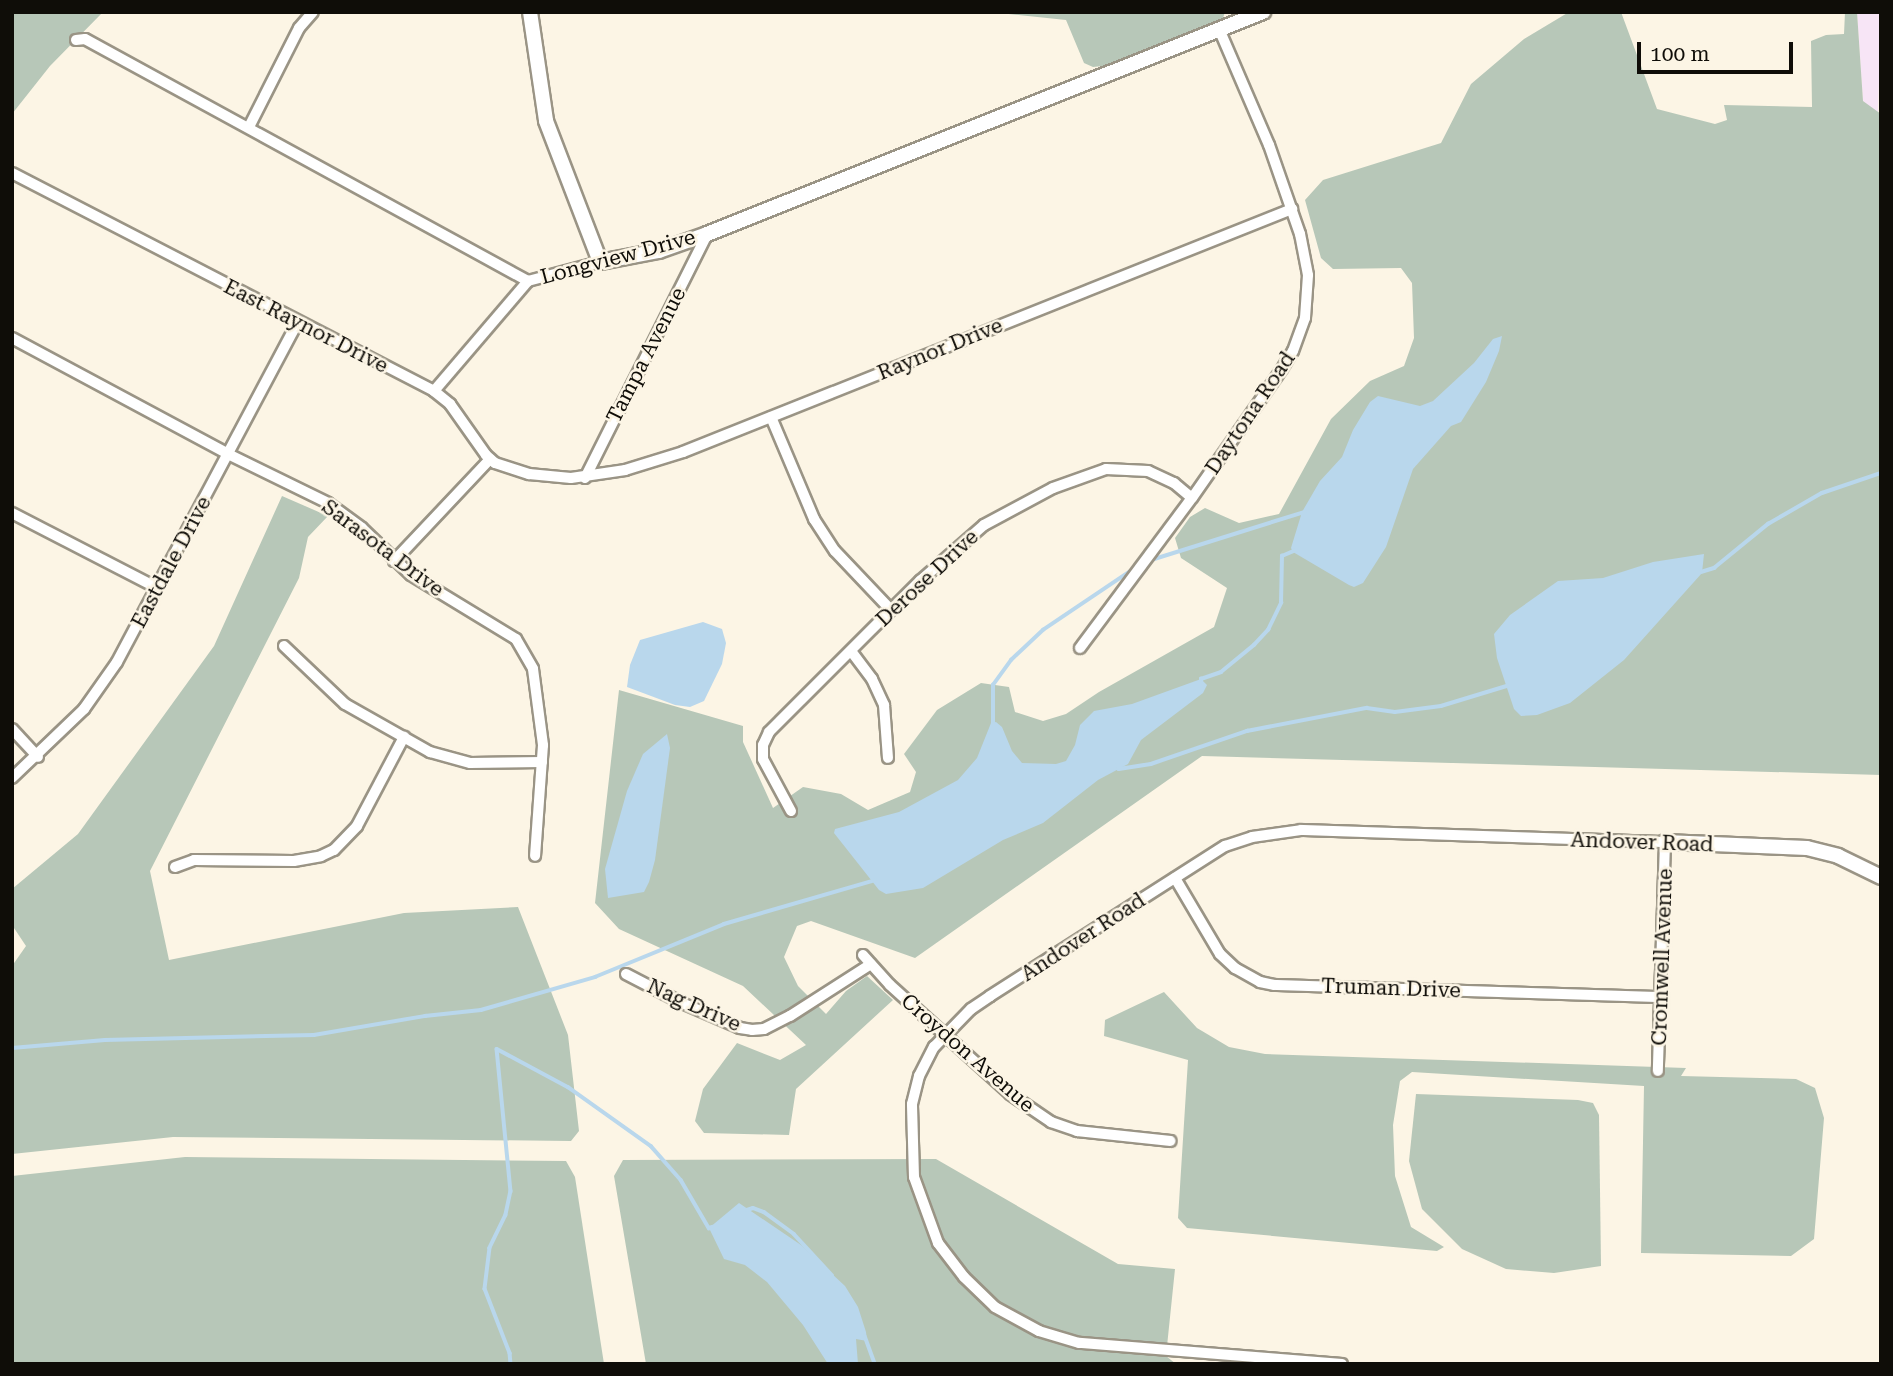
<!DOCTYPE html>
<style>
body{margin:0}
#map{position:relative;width:1893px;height:1376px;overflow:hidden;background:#fcf5e5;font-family:"Roboto Serif",serif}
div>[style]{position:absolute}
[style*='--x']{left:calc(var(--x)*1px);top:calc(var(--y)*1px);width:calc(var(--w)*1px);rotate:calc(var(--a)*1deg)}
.commercial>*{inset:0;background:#f7e5f6}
.green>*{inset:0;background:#b7c7b8}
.water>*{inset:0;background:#b9d7ec}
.stream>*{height:3.5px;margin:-1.75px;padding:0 1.75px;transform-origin:1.75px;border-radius:1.75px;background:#b9d7ec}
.roads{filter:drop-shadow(2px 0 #9a9485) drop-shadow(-2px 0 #9a9485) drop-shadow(0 2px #9a9485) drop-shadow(0 -2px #9a9485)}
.street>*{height:10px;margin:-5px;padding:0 5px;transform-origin:5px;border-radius:5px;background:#fff}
.secondary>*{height:14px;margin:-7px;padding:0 7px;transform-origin:7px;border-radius:7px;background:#fff}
span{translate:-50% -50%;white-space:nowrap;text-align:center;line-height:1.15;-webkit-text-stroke:5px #fcf5e5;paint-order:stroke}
.street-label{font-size:21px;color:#0f0d08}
.frame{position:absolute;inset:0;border:14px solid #0f0d08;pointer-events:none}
.scale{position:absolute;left:1637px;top:42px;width:156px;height:32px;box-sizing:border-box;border:4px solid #0f0d08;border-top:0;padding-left:9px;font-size:21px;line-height:24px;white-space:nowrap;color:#0f0d08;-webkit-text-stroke:5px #fcf5e5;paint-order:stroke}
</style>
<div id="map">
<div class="commercial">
<i style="clip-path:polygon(1857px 12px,1881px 12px,1878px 114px,1863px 101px)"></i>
</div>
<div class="green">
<i style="clip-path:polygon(12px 12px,103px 12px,50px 66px,12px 114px)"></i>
<i style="clip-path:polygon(989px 12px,1225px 12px,1222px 21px,1113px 65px,1093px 67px,1084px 63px,1066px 20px)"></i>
<i style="clip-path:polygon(1569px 12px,1621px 12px,1657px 109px,1715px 124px,1727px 120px,1724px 105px,1812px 107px,1811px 41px,1826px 35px,1844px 34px,1845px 12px,1857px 12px,1863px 101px,1881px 114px,1881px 775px,1202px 756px,915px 958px,811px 921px,797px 926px,784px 957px,798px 986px,826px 1014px,846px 991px,867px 976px,893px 1000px,796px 1089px,789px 1135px,704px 1133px,695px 1121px,703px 1089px,737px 1043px,780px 1060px,806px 1045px,743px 986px,619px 929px,595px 903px,619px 690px,743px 726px,743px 742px,773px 808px,803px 787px,841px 794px,868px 810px,910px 792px,916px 772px,904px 754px,937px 710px,981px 683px,1009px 687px,1015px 712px,1043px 721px,1066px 714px,1099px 692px,1214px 627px,1227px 588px,1181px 558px,1175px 538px,1190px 517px,1205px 508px,1239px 523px,1279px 514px,1331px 419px,1370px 381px,1404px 366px,1414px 338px,1412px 283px,1401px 268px,1333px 269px,1321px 258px,1305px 200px,1323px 180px,1441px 143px,1471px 84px,1524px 39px)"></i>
<i style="clip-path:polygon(282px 496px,328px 516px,308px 537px,299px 578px,150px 871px,169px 960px,404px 913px,518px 907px,568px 1035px,579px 1131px,571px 1141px,173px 1137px,12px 1154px,12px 966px,26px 946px,12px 925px,12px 889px,78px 834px,214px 646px)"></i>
<i style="clip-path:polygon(1164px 992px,1197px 1028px,1229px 1047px,1265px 1054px,1686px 1068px,1681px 1076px,1796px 1079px,1815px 1088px,1824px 1118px,1814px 1239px,1791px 1256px,1641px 1253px,1644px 1086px,1412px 1072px,1400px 1081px,1393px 1125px,1395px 1176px,1411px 1227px,1444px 1247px,1437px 1251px,1187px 1228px,1178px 1218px,1188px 1060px,1104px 1036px,1105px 1020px)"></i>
<i style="clip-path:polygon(1416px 1094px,1578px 1100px,1593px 1103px,1599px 1115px,1601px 1266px,1554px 1273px,1506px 1269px,1462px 1249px,1422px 1209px,1409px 1161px)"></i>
<i style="clip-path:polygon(185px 1157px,566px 1161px,575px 1177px,604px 1364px,12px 1364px,12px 1176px)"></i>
<i style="clip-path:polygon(936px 1159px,1118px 1264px,1175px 1269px,1166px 1356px,1176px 1364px,646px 1364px,614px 1176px,623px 1160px)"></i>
</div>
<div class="water">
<i style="clip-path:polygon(1502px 336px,1499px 351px,1486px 382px,1461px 422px,1451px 426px,1413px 469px,1386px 547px,1363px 583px,1354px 587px,1349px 585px,1293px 552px,1291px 548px,1302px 512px,1320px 481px,1342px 457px,1353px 430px,1370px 402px,1378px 396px,1420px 406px,1433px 401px,1474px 363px,1493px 339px)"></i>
<i style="clip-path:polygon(1704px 554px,1702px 573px,1624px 660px,1570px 703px,1537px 715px,1521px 716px,1514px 709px,1497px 658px,1494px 634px,1510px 615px,1558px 581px,1603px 578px,1653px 562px)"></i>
<i style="clip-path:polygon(703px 622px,722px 629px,726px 643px,722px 664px,704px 701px,690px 707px,675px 705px,627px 687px,630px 665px,640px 640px)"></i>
<i style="clip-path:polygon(1201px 679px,1207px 685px,1203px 693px,1141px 740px,1128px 764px,1098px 780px,1043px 823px,1003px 840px,923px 888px,886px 894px,879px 890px,834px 833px,835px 829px,899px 812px,958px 780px,977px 758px,991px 723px,996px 722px,1002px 727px,1012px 751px,1022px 763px,1056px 764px,1066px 761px,1075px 745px,1080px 725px,1094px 711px,1132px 704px)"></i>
<i style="clip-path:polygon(667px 734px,670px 748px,655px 860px,649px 882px,644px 892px,608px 898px,605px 869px,627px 791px,643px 754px)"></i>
<i style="clip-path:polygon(739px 1203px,801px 1245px,845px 1286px,858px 1307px,866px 1332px,867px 1341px,856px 1339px,858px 1364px,828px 1364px,803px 1325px,767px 1282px,745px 1265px,724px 1259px,709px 1228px)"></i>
</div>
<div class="stream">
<i style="--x:1148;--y:561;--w:164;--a:-17.4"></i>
<i style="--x:1701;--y:572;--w:14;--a:-17"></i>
<i style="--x:1714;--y:568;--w:70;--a:-39.2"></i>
<i style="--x:1768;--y:524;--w:62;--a:-29.9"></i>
<i style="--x:1822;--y:493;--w:62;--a:-18.7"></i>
<i style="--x:1201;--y:683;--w:4;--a:-90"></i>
<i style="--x:1201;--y:679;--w:21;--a:-19"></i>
<i style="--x:1221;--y:672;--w:43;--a:-39.3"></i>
<i style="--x:1254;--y:645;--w:21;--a:-47"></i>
<i style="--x:1268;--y:630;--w:30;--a:-64"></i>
<i style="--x:1281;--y:603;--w:47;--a:-88.8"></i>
<i style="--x:1282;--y:556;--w:15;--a:-23"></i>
<i style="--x:993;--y:725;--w:40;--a:-90"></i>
<i style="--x:993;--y:685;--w:31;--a:-54"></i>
<i style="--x:1011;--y:660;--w:44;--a:-43.2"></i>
<i style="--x:1043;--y:630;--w:111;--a:-34"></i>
<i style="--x:1118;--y:765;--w:4;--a:76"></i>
<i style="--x:1119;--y:769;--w:32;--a:-9"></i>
<i style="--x:1151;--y:764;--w:102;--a:-19"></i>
<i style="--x:1247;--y:731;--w:122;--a:-10.9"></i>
<i style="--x:1367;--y:708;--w:28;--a:8"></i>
<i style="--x:1395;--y:712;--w:46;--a:-7.4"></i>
<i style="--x:1441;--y:706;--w:69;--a:-16.9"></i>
<i style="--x:12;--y:1048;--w:93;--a:-4.9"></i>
<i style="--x:105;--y:1040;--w:209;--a:-1.4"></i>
<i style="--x:314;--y:1035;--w:113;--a:-9.7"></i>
<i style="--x:425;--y:1016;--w:56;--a:-6.1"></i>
<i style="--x:481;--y:1010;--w:119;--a:-16.1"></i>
<i style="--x:595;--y:977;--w:139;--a:-22.3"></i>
<i style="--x:724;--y:924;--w:157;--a:-16.2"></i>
<i style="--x:497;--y:1049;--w:81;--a:28.2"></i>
<i style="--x:568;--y:1087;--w:102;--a:35.4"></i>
<i style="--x:651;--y:1146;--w:45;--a:48.6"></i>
<i style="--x:681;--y:1180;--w:56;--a:59.7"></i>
<i style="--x:709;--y:1228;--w:3;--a:-18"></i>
<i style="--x:497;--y:1049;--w:143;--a:84.4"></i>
<i style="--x:511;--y:1191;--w:25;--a:102"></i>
<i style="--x:506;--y:1215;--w:37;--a:116"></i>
<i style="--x:490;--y:1248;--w:41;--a:97"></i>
<i style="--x:485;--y:1289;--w:69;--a:68.7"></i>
<i style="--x:510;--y:1353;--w:11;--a:85"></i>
<i style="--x:747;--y:1210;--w:6;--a:-18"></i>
<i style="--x:753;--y:1208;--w:12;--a:20"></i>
<i style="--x:764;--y:1212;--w:37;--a:36"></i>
<i style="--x:794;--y:1234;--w:56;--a:47.2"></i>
<i style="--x:865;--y:1336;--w:30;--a:70"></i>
</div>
<div class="roads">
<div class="street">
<i style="--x:76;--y:40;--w:9;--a:-6"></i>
<i style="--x:85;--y:39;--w:505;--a:28.65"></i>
<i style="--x:528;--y:281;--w:74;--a:-14.8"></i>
<i style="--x:249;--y:127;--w:111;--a:-63.2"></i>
<i style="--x:299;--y:28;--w:21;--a:-49"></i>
<i style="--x:12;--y:173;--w:475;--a:27.3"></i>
<i style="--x:434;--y:391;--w:21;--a:39"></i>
<i style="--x:450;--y:404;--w:62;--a:54.8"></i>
<i style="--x:486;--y:455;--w:12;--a:42"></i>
<i style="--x:495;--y:463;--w:36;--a:18"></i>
<i style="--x:529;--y:474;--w:42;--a:5.4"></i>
<i style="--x:571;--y:478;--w:55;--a:-8.4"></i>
<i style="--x:625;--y:470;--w:61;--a:-17.2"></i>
<i style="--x:683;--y:452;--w:656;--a:-21.75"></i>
<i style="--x:12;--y:338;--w:245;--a:28.2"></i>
<i style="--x:228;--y:454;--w:111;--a:26.1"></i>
<i style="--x:328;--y:503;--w:42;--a:36.3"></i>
<i style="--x:362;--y:528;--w:68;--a:43.8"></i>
<i style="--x:411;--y:575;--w:123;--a:31.4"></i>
<i style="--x:516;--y:639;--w:34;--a:60"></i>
<i style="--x:533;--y:669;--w:77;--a:82.5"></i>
<i style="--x:543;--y:745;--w:111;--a:94.1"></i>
<i style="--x:434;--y:391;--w:145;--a:-49.5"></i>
<i style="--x:771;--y:417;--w:111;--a:67.1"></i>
<i style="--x:814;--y:519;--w:38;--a:57"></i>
<i style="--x:835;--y:551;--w:81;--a:46.5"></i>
<i style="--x:585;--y:478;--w:273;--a:-63.4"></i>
<i style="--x:12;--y:513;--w:163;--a:27.3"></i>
<i style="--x:394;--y:561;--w:140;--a:-46.7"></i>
<i style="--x:284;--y:646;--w:84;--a:43.6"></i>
<i style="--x:345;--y:704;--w:98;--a:29.5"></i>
<i style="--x:430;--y:752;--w:41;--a:15.4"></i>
<i style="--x:470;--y:763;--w:72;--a:-0.8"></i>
<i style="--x:1080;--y:648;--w:187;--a:-53.3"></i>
<i style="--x:1192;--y:498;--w:157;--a:-55.1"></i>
<i style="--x:1282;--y:369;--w:21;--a:-59"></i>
<i style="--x:1293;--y:351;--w:35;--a:-70"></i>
<i style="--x:1305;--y:318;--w:43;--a:-86"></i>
<i style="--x:1308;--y:275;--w:42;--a:-101"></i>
<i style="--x:1300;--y:234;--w:94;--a:-109.2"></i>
<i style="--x:1269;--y:145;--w:126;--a:-113.3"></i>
<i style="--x:851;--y:651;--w:35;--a:53"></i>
<i style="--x:872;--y:679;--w:29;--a:65"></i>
<i style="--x:884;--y:705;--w:53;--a:85.7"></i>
<i style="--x:12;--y:729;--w:38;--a:47"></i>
<i style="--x:12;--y:778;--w:100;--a:-43.8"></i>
<i style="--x:84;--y:709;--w:57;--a:-54.9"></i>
<i style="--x:117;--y:662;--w:385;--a:-62"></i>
<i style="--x:791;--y:811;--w:59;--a:-118.3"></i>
<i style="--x:763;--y:759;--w:14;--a:-90"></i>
<i style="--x:763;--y:745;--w:14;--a:-65"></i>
<i style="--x:769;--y:732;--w:214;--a:-45"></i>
<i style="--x:920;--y:581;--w:85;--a:-41.2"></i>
<i style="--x:984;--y:525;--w:78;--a:-28.2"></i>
<i style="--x:1053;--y:488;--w:56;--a:-19.7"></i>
<i style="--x:1106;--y:469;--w:42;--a:2.7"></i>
<i style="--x:1148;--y:471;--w:29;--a:25"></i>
<i style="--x:1174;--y:483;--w:23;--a:40"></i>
<i style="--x:175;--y:867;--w:20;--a:-20"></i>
<i style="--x:194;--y:860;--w:100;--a:0.6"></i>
<i style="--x:294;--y:861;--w:27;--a:-10"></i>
<i style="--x:321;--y:856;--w:14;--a:-25"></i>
<i style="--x:334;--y:850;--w:33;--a:-46"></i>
<i style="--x:357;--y:826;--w:101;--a:-62.2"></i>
<i style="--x:1175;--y:878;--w:88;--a:59.4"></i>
<i style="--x:1220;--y:954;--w:21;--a:43"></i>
<i style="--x:1235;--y:968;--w:29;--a:29"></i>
<i style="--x:1260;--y:982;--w:14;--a:12"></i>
<i style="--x:1274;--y:985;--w:386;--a:1.8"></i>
<i style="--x:863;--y:955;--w:40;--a:48"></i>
<i style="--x:890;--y:985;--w:162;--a:42.2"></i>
<i style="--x:1010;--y:1094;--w:50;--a:34.3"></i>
<i style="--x:1051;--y:1122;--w:28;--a:19"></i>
<i style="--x:1077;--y:1131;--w:94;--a:6.1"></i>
<i style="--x:626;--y:974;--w:63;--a:27.4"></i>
<i style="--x:682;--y:1003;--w:63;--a:23.3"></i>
<i style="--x:740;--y:1028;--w:12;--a:9"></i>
<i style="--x:752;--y:1030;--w:12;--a:-5"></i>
<i style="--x:764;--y:1029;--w:29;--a:-27"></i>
<i style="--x:790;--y:1016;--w:96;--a:-32.7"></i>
<i style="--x:1342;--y:1364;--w:264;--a:-175.4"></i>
<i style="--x:1079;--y:1343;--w:42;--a:-163.3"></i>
<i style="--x:1039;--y:1331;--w:50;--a:-151.4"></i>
<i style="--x:995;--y:1307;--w:43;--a:-135.9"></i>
<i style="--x:964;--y:1277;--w:43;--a:-127.4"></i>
<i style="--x:938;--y:1243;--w:70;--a:-110"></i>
<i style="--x:914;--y:1177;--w:73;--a:-91.6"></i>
<i style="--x:912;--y:1104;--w:29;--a:-76"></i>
<i style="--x:919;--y:1076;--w:33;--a:-63"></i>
<i style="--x:934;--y:1047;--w:53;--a:-45.8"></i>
<i style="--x:971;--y:1009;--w:23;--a:-34"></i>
<i style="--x:990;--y:996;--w:279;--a:-32.6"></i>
<i style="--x:1225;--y:846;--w:28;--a:-18"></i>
<i style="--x:1252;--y:837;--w:49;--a:-8.1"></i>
<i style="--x:1301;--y:830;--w:364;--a:1.9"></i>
<i style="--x:1665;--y:842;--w:229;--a:91.8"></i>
</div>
<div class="secondary">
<i style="--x:530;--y:12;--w:110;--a:81.6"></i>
<i style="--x:546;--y:121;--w:151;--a:69"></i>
<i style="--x:600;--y:262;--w:60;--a:-10.6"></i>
<i style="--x:659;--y:251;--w:51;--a:-19.5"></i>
<i style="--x:707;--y:234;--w:599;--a:-21.77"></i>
<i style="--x:1665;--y:842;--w:142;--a:2.4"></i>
<i style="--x:1807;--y:848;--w:32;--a:14"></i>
<i style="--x:1838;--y:856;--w:48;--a:26"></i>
</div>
</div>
<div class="street-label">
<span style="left:618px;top:257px;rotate:-15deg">Longview Drive</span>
<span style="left:306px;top:326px;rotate:27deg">East Raynor Drive</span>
<span style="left:940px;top:349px;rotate:-22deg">Raynor Drive</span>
<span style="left:646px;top:355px;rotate:-63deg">Tampa Avenue</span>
<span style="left:1250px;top:413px;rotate:-56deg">Daytona Road</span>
<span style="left:383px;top:548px;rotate:37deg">Sarasota Drive</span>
<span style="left:171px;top:562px;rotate:-62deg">Eastdale Drive</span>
<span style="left:927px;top:578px;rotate:-43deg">Derose Drive</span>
<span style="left:1642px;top:842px;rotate:2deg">Andover Road</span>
<span style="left:1083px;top:937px;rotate:-33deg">Andover Road</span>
<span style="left:1662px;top:957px;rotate:-88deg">Cromwell Avenue</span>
<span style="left:1391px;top:988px;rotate:2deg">Truman Drive</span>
<span style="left:694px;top:1005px;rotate:24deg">Nag Drive</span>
<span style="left:968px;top:1053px;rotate:41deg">Croydon Avenue</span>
</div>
<div class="frame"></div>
<div class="scale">100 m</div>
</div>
